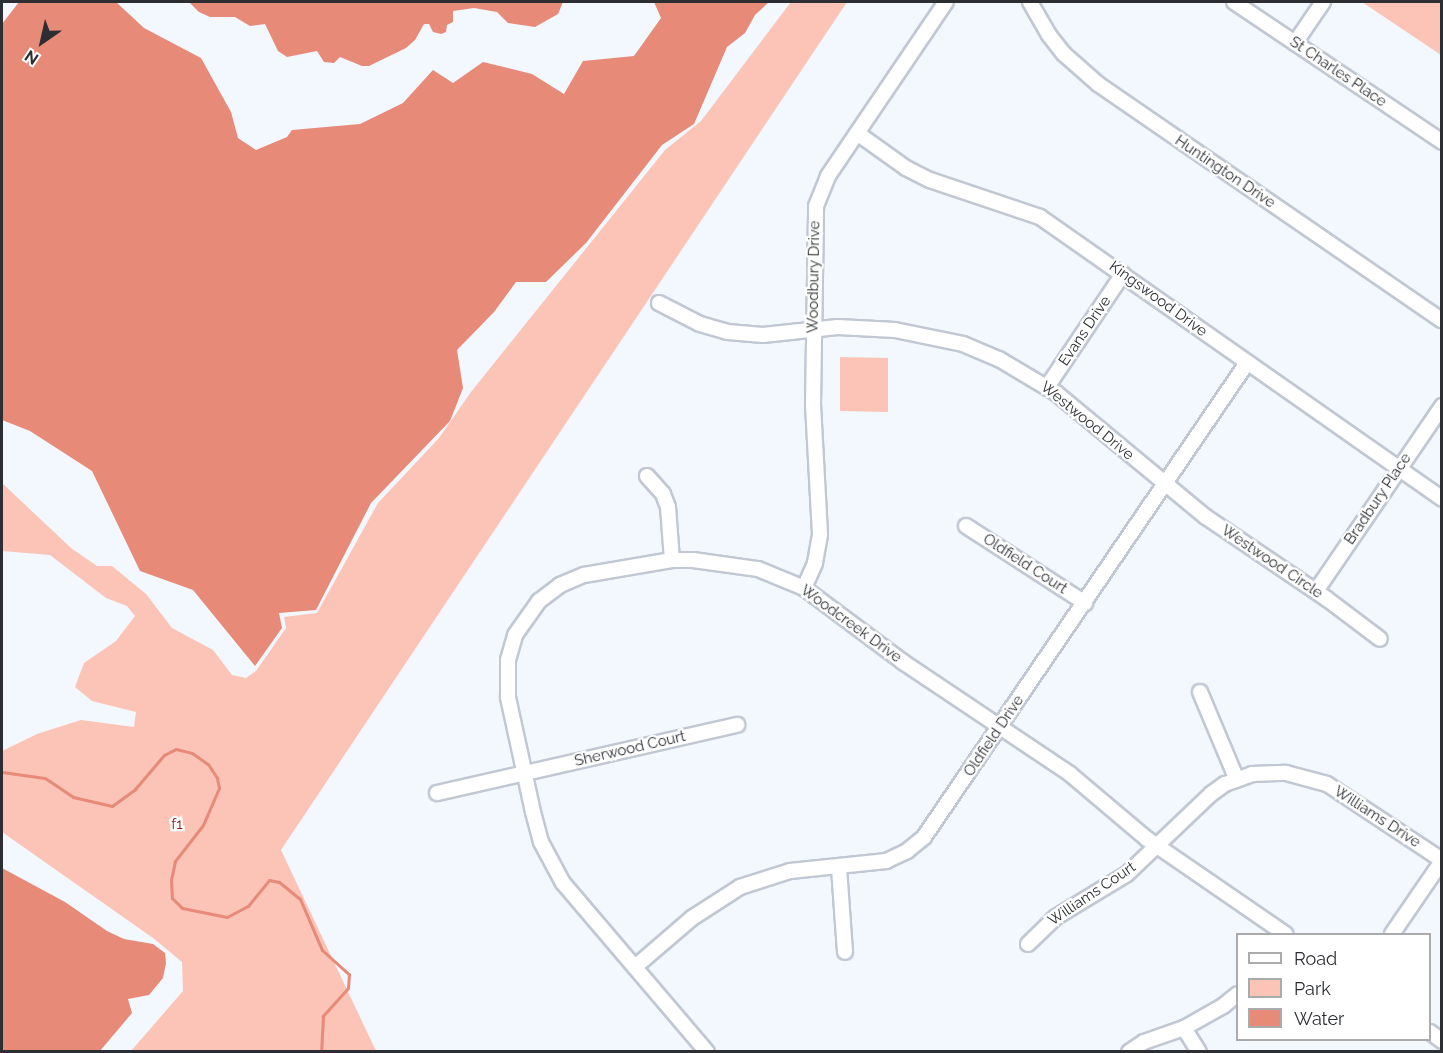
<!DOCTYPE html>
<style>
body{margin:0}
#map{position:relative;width:1443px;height:1053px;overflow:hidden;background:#f3f7fe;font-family:Raleway,sans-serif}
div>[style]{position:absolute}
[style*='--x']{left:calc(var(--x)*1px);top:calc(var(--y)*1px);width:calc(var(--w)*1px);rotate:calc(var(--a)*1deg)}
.green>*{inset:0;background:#fcc3b7}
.water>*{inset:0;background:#e78a78}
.stream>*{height:3px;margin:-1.5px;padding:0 1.5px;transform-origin:1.5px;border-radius:1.5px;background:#e78a78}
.roads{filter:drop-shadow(2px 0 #c1c8d4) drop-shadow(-2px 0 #c1c8d4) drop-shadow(0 2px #c1c8d4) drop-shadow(0 -2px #c1c8d4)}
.minor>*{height:14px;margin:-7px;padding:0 7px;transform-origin:7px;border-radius:7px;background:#fff}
span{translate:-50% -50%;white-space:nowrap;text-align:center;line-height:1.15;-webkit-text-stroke:4.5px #fff;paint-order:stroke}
.street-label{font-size:15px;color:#2c2e33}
.park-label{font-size:15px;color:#891b0b}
.frame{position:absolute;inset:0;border:3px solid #2c2e33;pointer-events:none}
.legend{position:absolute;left:1236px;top:933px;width:195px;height:108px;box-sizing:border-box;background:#fff;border:2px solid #ababad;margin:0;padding:8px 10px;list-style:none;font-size:18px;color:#2c2e33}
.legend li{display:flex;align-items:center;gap:12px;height:30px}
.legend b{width:30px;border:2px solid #ababad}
.north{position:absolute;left:12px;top:12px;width:60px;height:60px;-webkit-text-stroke:4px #fff;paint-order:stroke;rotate:214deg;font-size:16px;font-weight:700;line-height:24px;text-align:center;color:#2c2e33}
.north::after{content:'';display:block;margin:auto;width:21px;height:27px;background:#2c2e33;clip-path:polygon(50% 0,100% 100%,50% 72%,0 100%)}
</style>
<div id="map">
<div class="green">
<i style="clip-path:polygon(791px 2px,847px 2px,281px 850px,376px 1051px,131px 1051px,183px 991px,182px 962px,153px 938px,2px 832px,2px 751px,37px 734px,81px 720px,134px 727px,136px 712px,92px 701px,75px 687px,84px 663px,116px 641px,135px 616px,127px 606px,106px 598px,50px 555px,2px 551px,2px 483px,71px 548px,97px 566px,112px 566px,146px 594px,172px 628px,213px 650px,232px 675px,246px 678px,256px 671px,286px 628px,284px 617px,317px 613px,378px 503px,439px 438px,471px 392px,665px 150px,701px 121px)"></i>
<i style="clip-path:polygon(1362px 2px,1441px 2px,1441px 55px)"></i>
<i style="clip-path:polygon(840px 357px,888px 358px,888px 412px,840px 411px)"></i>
</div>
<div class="water">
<i style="clip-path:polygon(19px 2px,116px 2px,144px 28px,201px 58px,231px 112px,238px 138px,256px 150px,287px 137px,292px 130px,360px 124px,403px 103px,433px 70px,453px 83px,483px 62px,532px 74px,564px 94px,583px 61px,634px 56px,661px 18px,654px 2px,769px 2px,755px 15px,745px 33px,727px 47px,694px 124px,662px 145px,586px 243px,546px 282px,516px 282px,494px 312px,457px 350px,463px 388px,450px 421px,371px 503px,316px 610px,279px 613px,282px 628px,255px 666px,193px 590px,140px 571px,92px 471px,30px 431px,2px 420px,2px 24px)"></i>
<i style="clip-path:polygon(189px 2px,563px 2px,558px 14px,535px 27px,508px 23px,497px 12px,474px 8px,453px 11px,453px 22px,447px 25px,446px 32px,441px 34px,433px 32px,429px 24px,424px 24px,415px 40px,406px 48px,369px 66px,362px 66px,340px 57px,334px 63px,324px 62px,317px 51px,287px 57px,278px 51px,265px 24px,250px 26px,235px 17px,210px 17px,199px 12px)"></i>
<i style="clip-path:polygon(2px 868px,65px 902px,107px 931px,124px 939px,153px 944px,165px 953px,166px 963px,163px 978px,149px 995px,128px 999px,132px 1013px,100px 1051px,2px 1051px)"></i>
</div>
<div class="stream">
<i style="--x:2;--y:772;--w:43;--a:7.9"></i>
<i style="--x:45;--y:778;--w:34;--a:34"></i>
<i style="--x:73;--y:797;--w:40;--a:13"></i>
<i style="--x:112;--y:806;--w:29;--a:-36"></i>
<i style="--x:135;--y:789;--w:45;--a:-49.5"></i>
<i style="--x:164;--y:755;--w:13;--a:-27"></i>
<i style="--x:176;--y:749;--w:16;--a:14"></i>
<i style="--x:192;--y:753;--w:19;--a:35"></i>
<i style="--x:208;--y:764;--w:17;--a:57"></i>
<i style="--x:217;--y:778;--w:10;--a:79"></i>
<i style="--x:219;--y:788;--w:40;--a:113.4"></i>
<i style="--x:203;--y:825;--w:46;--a:127.9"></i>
<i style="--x:175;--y:861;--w:19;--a:102"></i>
<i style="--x:171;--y:880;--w:18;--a:87"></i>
<i style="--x:172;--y:898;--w:14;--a:45"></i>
<i style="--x:182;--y:908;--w:46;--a:11.3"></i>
<i style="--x:227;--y:917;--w:24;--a:-28"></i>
<i style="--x:248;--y:906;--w:33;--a:-51"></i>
<i style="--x:269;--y:880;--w:10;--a:11"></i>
<i style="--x:279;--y:882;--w:27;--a:39"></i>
<i style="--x:300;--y:899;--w:56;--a:66.7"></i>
<i style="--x:322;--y:950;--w:36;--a:42"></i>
<i style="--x:349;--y:974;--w:14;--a:94"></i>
<i style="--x:348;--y:988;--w:38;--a:132"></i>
<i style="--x:323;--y:1016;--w:36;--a:93"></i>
</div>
<div class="roads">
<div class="minor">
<i style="--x:1030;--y:2;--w:38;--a:60"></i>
<i style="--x:1049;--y:35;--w:24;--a:52"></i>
<i style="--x:1064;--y:54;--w:45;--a:41.4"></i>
<i style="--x:1098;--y:84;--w:417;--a:34.5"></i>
<i style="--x:1234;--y:2;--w:251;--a:33.9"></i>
<i style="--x:1295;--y:43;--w:50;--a:-55.7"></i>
<i style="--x:857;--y:133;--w:60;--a:35.5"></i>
<i style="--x:906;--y:168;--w:27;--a:27"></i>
<i style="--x:930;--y:180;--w:116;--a:18.6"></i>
<i style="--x:1040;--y:217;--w:491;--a:35"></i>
<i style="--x:659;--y:303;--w:46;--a:27.1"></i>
<i style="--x:700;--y:324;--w:29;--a:16"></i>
<i style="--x:728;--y:332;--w:35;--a:5"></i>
<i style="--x:763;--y:335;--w:75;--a:-6.1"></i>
<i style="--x:838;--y:327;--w:57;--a:3"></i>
<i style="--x:895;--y:330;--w:69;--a:11.6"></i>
<i style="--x:963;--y:344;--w:39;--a:23"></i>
<i style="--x:999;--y:359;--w:66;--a:30.8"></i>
<i style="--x:1056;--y:393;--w:195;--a:39.6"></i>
<i style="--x:1206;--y:517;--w:146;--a:34.1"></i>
<i style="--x:1327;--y:599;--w:66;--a:37"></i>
<i style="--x:1047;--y:387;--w:136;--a:-56.1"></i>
<i style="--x:647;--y:476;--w:24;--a:48"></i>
<i style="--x:663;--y:494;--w:14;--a:69"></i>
<i style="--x:668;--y:507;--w:53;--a:85.7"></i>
<i style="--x:966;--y:526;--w:142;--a:32.9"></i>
<i style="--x:804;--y:588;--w:27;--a:-66"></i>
<i style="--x:815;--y:563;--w:29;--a:-80"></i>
<i style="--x:820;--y:534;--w:129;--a:-93.1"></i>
<i style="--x:813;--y:405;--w:199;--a:-89.1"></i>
<i style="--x:816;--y:206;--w:32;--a:-68"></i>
<i style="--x:828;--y:176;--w:210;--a:-55.9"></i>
<i style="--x:1316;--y:591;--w:224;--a:-55.7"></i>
<i style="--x:1200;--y:692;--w:95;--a:67.2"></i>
<i style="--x:437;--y:793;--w:308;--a:-12.8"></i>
<i style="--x:839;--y:868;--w:84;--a:85.9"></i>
<i style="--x:1392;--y:934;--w:88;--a:-55.6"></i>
<i style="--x:1028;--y:944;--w:39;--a:-44"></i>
<i style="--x:1056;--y:917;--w:83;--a:-31.2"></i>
<i style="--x:1127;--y:874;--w:116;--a:-43.6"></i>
<i style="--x:1211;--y:794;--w:17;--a:-36"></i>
<i style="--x:1225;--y:784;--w:29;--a:-20"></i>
<i style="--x:1252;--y:774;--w:34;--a:-2"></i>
<i style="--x:1286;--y:773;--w:42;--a:15"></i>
<i style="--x:1327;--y:784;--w:138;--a:33.5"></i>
<i style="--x:635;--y:967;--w:75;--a:-40.7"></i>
<i style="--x:692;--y:918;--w:57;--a:-32.9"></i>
<i style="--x:740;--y:887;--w:52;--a:-17.7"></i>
<i style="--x:790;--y:871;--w:97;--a:-5.9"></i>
<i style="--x:886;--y:861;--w:23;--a:-25"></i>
<i style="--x:907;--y:851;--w:22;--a:-39"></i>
<i style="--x:924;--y:837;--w:574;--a:-55.73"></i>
<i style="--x:1184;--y:1028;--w:28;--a:58"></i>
<i style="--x:1430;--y:1032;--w:15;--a:37"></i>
<i style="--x:707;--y:1052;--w:222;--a:-130.4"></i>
<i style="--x:563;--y:883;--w:47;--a:-118.2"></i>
<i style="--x:541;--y:842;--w:31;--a:-105"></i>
<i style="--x:533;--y:812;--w:118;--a:-102.3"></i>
<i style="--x:508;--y:697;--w:37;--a:-90"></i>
<i style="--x:508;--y:660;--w:26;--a:-74"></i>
<i style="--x:515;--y:635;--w:42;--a:-54.8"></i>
<i style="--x:539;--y:601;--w:26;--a:-37"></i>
<i style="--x:560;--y:585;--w:26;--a:-23"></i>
<i style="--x:584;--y:575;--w:89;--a:-9.7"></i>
<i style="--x:672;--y:560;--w:21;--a:0"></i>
<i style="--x:693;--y:560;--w:66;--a:7.9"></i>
<i style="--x:758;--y:569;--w:50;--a:22.4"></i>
<i style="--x:804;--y:588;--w:124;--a:36.8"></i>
<i style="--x:903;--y:662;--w:201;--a:33.8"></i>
<i style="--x:1070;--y:774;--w:101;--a:40.2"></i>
<i style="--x:1147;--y:839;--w:168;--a:34.5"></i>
<i style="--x:1129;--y:1052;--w:18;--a:-34"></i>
<i style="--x:1144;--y:1042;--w:42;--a:-19.3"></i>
<i style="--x:1184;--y:1028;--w:45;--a:-29.4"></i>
<i style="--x:1223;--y:1006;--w:19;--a:-39"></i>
</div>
</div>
<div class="street-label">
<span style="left:1338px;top:72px;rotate:34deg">St Charles Place</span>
<span style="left:1225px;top:172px;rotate:34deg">Huntington Drive</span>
<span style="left:814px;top:277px;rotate:-89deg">Woodbury Drive</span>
<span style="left:1158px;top:299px;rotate:36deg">Kingswood Drive</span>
<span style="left:1085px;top:331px;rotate:-56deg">Evans Drive</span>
<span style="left:1087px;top:421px;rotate:39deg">Westwood Drive</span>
<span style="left:1378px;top:499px;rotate:-56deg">Bradbury Place</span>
<span style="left:1272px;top:562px;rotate:34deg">Westwood Circle</span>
<span style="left:1025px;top:564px;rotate:33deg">Oldfield Court</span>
<span style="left:851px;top:624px;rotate:36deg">Woodcreek Drive</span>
<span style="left:994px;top:736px;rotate:-56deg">Oldfield Drive</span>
<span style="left:630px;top:749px;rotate:-13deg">Sherwood Court</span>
<span style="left:1377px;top:817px;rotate:33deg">Williams Drive</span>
<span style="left:1092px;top:894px;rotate:-34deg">Williams Court</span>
</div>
<div class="park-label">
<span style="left:177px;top:825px">f1</span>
</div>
<div class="frame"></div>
<ul class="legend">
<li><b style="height:8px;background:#fff"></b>Road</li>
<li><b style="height:16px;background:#fcc3b7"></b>Park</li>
<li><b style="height:16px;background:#e78a78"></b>Water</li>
</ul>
<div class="north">N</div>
</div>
